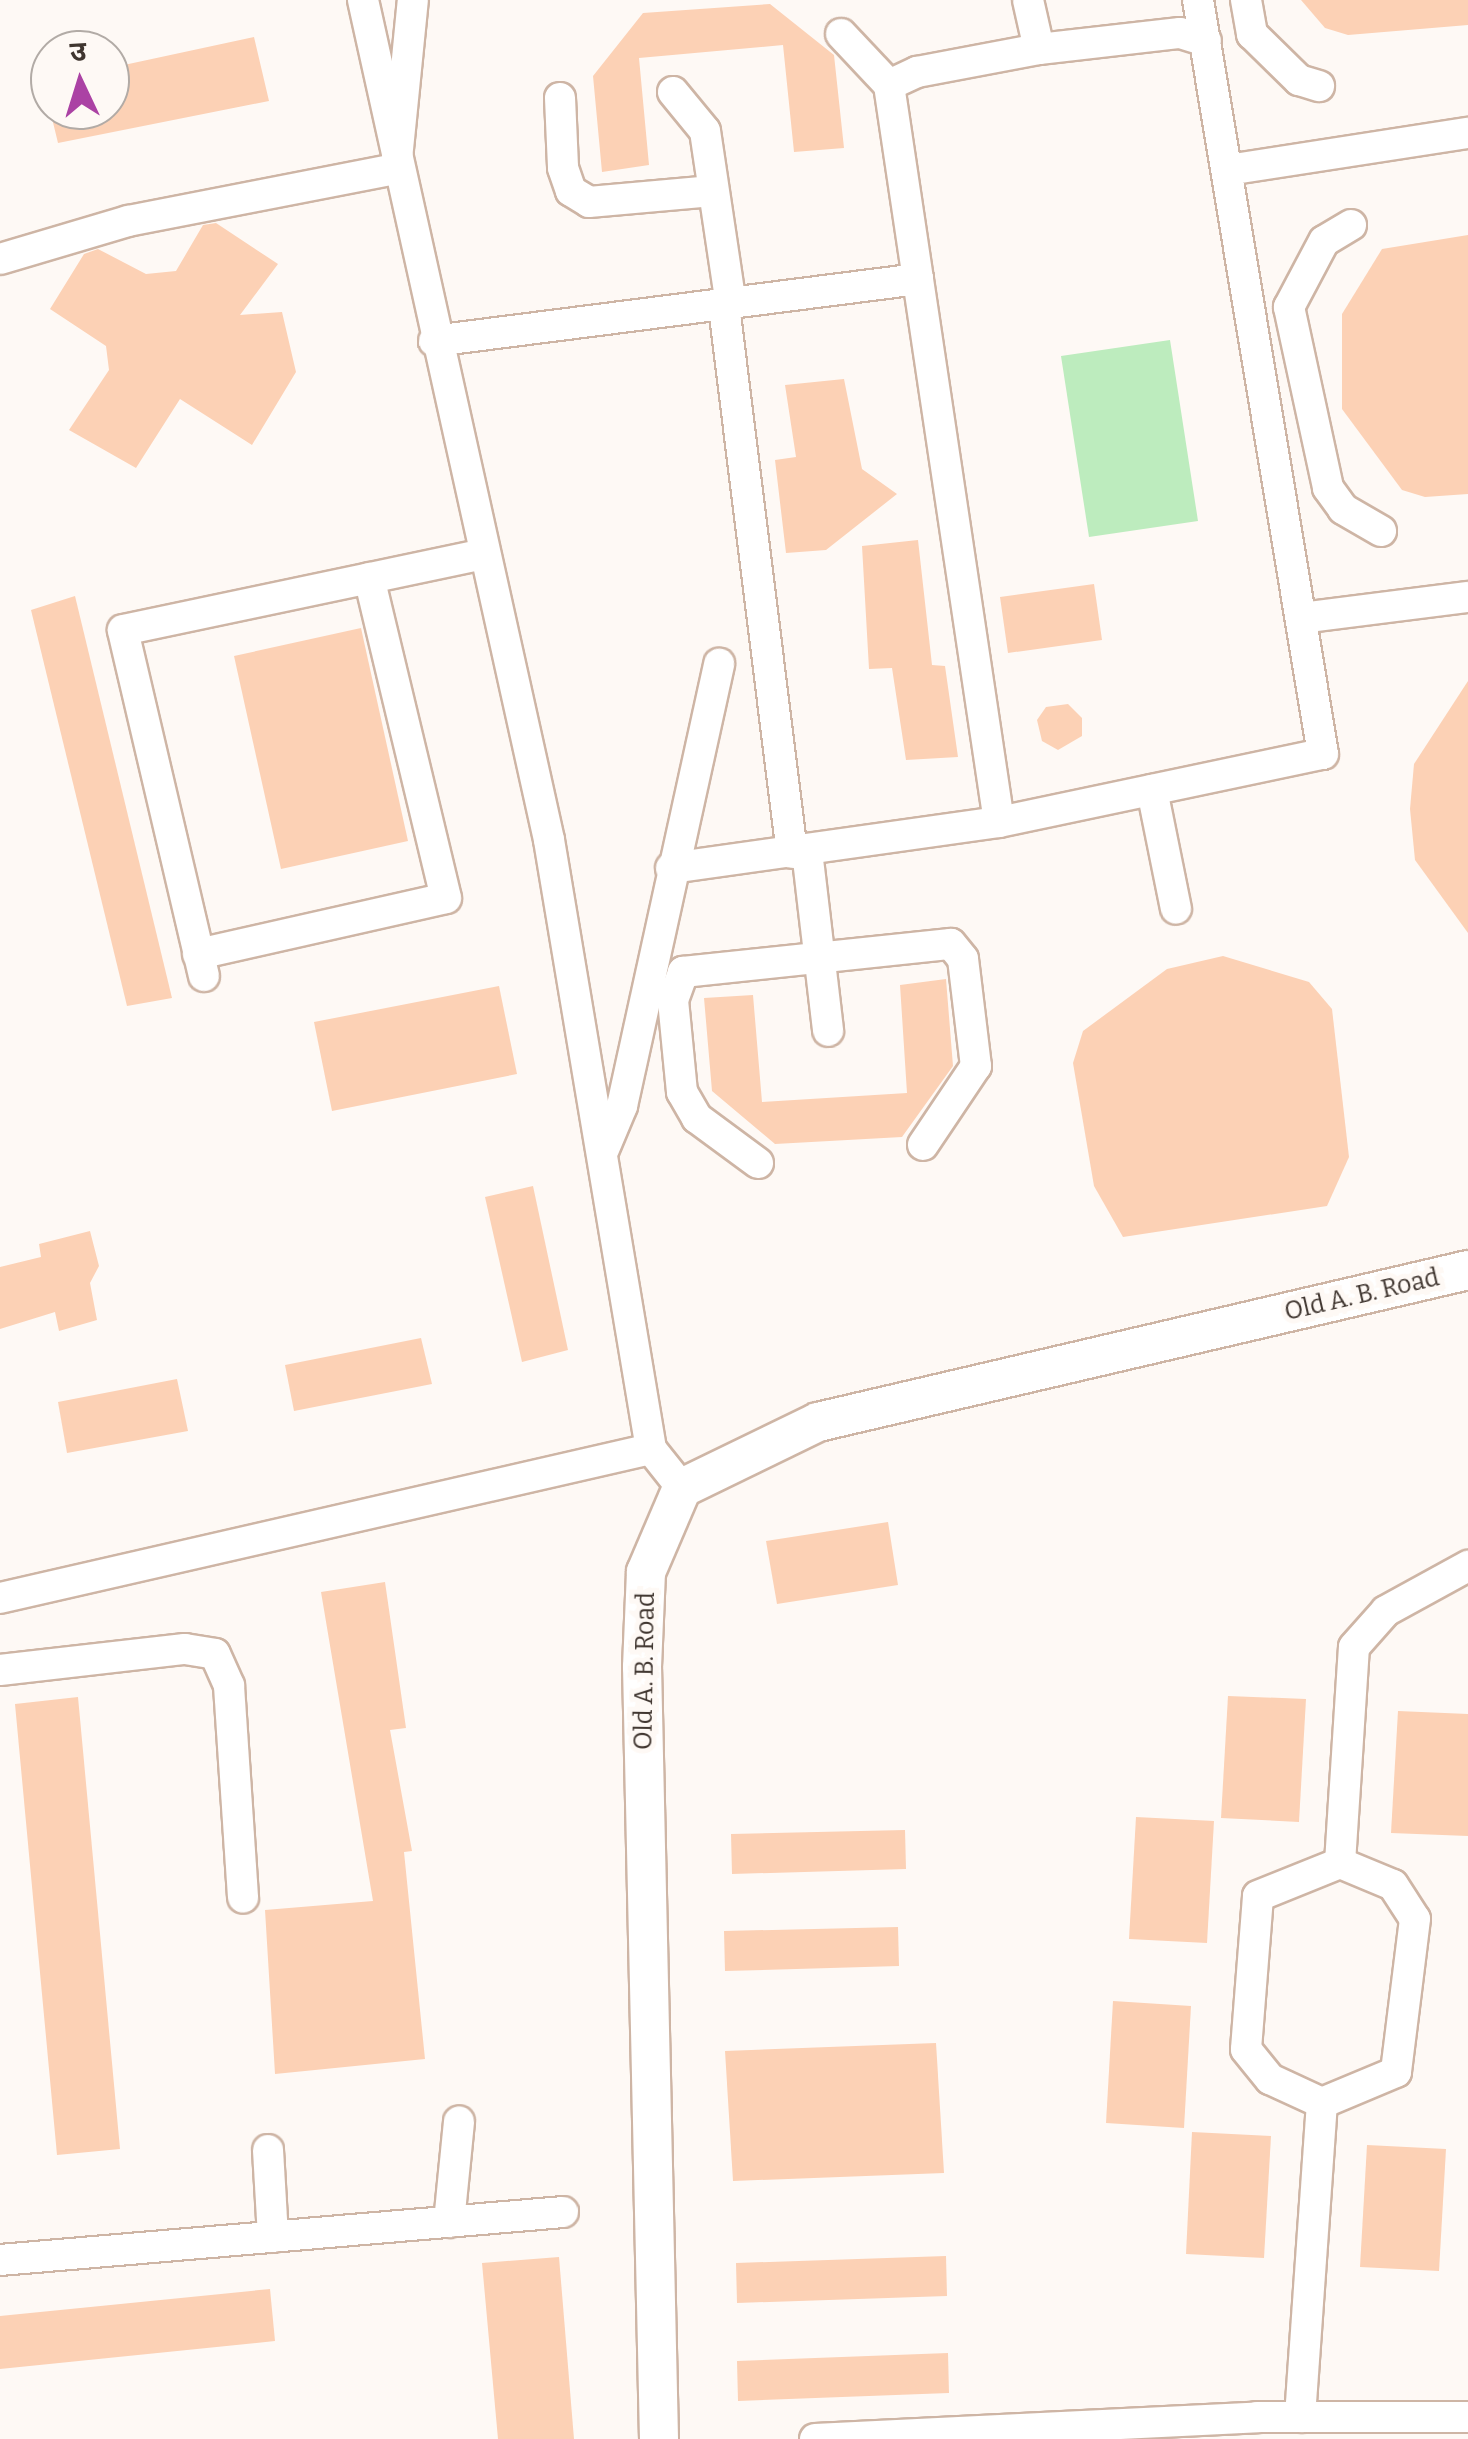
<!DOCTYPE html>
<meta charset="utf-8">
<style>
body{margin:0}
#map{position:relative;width:1468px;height:2439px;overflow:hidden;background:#fef9f5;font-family:Bitter,"Noto Sans Devanagari",serif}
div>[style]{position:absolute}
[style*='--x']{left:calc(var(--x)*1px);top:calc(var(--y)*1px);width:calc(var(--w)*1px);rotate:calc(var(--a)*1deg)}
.green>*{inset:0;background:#bdecbe}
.building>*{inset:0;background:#fcd1b5}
.roads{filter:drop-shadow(2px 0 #ceb5a5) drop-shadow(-2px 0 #ceb5a5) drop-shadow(0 2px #ceb5a5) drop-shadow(0 -2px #ceb5a5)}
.minor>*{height:30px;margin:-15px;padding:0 15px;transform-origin:15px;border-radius:15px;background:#fff}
.tertiary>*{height:38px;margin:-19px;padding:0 19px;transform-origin:19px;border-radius:19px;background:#fff}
span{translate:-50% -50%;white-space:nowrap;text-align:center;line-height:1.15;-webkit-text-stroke:10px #fef9f5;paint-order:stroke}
.street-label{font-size:25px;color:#403630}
.north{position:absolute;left:30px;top:30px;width:100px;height:100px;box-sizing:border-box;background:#fef9f5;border:2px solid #b2aba6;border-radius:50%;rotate:356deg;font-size:28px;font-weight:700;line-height:40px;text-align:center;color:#403630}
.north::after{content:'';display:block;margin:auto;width:35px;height:45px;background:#ab42a4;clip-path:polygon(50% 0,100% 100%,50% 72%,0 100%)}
</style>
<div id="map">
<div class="green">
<i style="clip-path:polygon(1170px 340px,1198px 521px,1089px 537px,1061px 356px)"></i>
</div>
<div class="building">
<i style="clip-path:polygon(1301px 0,1468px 0,1468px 25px,1348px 35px,1325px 28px)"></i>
<i style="clip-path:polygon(770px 4px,834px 55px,844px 148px,794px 152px,783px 45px,639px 58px,649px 165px,602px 172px,593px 76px,643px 13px)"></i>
<i style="clip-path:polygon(254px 37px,269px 101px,58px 143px,50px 110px,110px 110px,110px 68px)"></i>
<i style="clip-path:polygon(216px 223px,278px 264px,240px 315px,282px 312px,296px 372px,252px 445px,180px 399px,136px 468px,69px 430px,109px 370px,106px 346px,50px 309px,84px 254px,98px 249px,146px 274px,176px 271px,203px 225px)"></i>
<i style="clip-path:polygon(1468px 235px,1468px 494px,1425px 497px,1402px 490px,1342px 409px,1342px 314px,1382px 249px)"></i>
<i style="clip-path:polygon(844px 379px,862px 469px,897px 494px,826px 550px,786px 553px,775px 460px,796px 457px,785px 385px)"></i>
<i style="clip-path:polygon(918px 540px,932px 665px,945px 666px,958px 757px,906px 760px,892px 668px,869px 669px,862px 546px)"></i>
<i style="clip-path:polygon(1094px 584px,1102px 640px,1008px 653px,1000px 597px)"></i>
<i style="clip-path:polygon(75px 596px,172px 998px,127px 1006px,31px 610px)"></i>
<i style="clip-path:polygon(361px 628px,408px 841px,281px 869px,234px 656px)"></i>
<i style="clip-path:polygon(1468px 681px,1468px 933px,1415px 860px,1410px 809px,1414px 764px)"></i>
<i style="clip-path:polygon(1068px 704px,1082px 718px,1082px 736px,1058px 750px,1042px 741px,1037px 720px,1046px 707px)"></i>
<i style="clip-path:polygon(1223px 956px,1309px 982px,1332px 1009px,1349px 1157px,1327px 1206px,1123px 1237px,1094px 1186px,1073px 1063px,1083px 1031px,1167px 969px)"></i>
<i style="clip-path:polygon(946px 979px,953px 1066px,902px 1137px,775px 1144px,712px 1091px,704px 998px,753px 995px,762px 1102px,907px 1093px,900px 985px)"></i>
<i style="clip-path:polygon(499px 986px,517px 1074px,332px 1111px,314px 1022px)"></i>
<i style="clip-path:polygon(533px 1186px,568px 1350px,522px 1362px,485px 1197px)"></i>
<i style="clip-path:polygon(90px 1231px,99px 1266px,90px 1283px,97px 1320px,59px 1331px,55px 1312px,0 1329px,0 1267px,41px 1257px,39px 1244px)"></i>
<i style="clip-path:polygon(421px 1338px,432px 1384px,294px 1411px,285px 1365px)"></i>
<i style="clip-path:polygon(177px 1379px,188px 1431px,67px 1453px,58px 1402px)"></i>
<i style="clip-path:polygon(888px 1522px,898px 1585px,777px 1604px,766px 1541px)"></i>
<i style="clip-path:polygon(385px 1582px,406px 1728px,390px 1730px,412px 1851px,404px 1852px,425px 2059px,275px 2074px,265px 1910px,373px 1901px,321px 1592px)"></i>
<i style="clip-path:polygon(1228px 1696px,1306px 1699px,1299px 1822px,1221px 1818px)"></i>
<i style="clip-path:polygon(78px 1697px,120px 2149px,57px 2155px,15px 1704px)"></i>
<i style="clip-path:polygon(1398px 1711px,1468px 1714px,1468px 1836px,1391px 1833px)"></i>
<i style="clip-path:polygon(1136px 1817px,1214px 1821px,1207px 1943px,1129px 1939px)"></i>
<i style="clip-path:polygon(905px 1830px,906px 1869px,732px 1874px,731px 1834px)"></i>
<i style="clip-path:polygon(898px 1927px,899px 1966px,725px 1971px,724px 1931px)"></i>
<i style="clip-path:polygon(1113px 2001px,1191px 2006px,1184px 2128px,1106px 2123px)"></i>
<i style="clip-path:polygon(936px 2043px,944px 2173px,733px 2181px,725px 2051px)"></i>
<i style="clip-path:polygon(1192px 2132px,1271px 2136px,1264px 2258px,1186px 2254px)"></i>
<i style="clip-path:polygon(1367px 2145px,1446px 2149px,1439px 2271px,1360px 2267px)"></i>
<i style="clip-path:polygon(946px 2256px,947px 2296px,737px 2303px,736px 2263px)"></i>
<i style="clip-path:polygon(559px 2257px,574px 2439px,498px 2439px,482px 2263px)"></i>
<i style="clip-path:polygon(270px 2289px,275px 2341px,0 2369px,0 2316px)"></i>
<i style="clip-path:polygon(948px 2353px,949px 2393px,738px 2401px,737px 2361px)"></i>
</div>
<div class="roads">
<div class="minor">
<i style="--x:363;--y:0;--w:860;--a:77.51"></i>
<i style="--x:549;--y:840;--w:617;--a:80.49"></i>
<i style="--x:1028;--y:0;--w:50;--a:77.3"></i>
<i style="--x:1246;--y:0;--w:35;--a:80"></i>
<i style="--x:1252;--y:34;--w:66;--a:44.4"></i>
<i style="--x:1299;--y:80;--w:21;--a:17"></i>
<i style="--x:841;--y:34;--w:70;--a:46.7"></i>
<i style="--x:889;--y:85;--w:745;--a:81.51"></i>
<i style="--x:889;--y:85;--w:31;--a:-25"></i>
<i style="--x:917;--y:72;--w:124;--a:-10.7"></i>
<i style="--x:1039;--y:49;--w:142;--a:-6.5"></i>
<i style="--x:1180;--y:33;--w:27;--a:17"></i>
<i style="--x:673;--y:92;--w:50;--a:50.6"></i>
<i style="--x:705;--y:131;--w:177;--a:81.5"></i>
<i style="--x:560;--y:98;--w:70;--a:87.5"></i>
<i style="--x:563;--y:168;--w:24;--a:71"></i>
<i style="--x:571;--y:191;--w:21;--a:31"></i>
<i style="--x:589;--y:202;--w:124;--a:-5.1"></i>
<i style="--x:1228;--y:170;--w:243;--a:-8.8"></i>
<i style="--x:1351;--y:225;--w:31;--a:149"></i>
<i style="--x:1324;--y:241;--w:75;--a:117.9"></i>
<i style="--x:1289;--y:307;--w:185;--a:77.8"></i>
<i style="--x:1328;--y:488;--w:26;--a:54"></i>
<i style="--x:1343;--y:509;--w:44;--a:30.1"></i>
<i style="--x:0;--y:259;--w:134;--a:-16.5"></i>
<i style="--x:128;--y:221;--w:273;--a:-11"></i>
<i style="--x:396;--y:169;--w:170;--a:-84.3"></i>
<i style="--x:724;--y:307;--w:550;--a:82.9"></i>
<i style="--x:434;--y:341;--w:488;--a:-7.3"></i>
<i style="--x:1301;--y:618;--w:168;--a:-7.2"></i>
<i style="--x:1152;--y:790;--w:121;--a:78.6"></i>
<i style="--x:807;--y:851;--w:181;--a:83.3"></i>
<i style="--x:671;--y:868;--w:331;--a:-8"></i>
<i style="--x:999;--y:822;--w:331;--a:-11.9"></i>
<i style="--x:1323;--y:754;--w:764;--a:-99.41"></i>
<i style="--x:198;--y:954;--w:254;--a:-12.7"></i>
<i style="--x:446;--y:898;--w:329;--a:-103.5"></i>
<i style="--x:204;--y:976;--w:355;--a:-103.2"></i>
<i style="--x:123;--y:630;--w:369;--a:-11.9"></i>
<i style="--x:604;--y:1149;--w:47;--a:-67.3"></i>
<i style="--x:622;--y:1106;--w:453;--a:-77.6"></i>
<i style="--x:758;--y:1163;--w:76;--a:-143.6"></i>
<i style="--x:697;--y:1118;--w:30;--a:-120"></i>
<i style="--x:682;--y:1092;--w:92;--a:-95.6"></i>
<i style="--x:673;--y:1000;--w:30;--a:-70"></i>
<i style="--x:683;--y:972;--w:269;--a:-6"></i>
<i style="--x:951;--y:944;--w:19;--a:51"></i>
<i style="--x:963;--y:959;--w:108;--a:83.1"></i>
<i style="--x:976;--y:1066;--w:95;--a:123.9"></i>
<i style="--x:0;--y:1598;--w:668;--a:-12.89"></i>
<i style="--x:651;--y:1449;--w:50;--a:51.5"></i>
<i style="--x:0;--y:1670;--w:186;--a:-6.5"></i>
<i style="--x:185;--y:1649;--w:30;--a:9"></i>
<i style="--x:215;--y:1654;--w:35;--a:66"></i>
<i style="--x:229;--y:1686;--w:212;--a:86.2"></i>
<i style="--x:1340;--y:1863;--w:57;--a:22.5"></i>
<i style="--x:1393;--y:1885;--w:40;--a:57.1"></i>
<i style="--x:1415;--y:1919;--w:154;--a:97.1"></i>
<i style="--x:1396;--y:2072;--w:80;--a:157.3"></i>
<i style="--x:1322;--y:2103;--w:57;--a:-155.2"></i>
<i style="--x:1270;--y:2079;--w:38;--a:-129"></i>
<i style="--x:1246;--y:2049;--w:153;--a:-85.5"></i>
<i style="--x:1258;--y:1896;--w:88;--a:-21.9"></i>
<i style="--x:1340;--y:1863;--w:216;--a:-86.3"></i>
<i style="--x:1354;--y:1647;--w:48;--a:-48.4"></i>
<i style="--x:1386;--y:1611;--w:94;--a:-28.8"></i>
<i style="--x:268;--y:2150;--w:87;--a:86.7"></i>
<i style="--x:449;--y:2222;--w:101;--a:-84.3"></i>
<i style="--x:0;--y:2260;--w:565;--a:-4.87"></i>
<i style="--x:1300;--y:2417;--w:315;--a:-86"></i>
<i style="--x:815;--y:2439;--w:443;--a:-2.8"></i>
<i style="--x:1257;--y:2417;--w:211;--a:0"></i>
</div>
<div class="tertiary">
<i style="--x:659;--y:2439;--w:772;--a:-91.26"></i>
<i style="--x:642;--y:1667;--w:95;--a:-87.6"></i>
<i style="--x:646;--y:1572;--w:91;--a:-66.8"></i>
<i style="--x:682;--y:1488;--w:151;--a:-25.9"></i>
<i style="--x:818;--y:1422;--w:668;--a:-13.16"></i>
</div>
</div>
<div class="street-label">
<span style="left:1362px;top:1295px;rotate:-13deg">Old A. B. Road</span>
<span style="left:645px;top:1671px;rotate:-89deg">Old A. B. Road</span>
</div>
<div class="north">उ</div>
</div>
